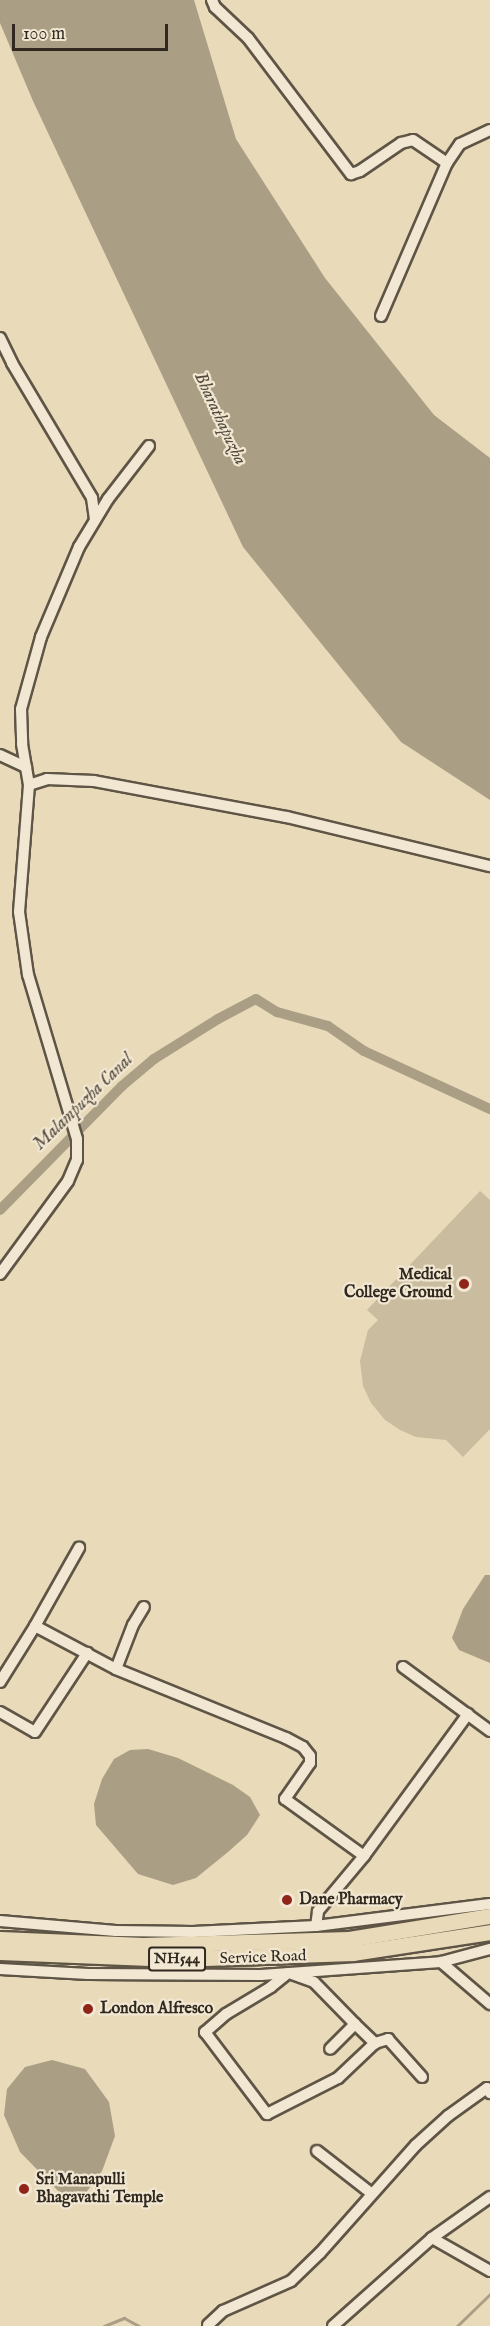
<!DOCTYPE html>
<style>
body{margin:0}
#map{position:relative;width:490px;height:2326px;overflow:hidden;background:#e9dab9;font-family:"IM FELL English",serif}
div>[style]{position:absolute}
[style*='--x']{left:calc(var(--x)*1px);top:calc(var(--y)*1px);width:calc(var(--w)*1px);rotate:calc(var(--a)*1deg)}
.green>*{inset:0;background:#cabc9f}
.water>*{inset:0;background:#aa9e85}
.stream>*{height:3px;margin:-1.5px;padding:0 1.5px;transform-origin:1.5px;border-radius:1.5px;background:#aa9e85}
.canal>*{height:10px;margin:-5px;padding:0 5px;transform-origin:5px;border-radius:5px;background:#aa9e85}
.roads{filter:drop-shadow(2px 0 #5f5546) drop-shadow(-2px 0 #5f5546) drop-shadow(0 2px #5f5546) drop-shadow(0 -2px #5f5546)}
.minor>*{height:10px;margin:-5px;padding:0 5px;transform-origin:5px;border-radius:5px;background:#f1e7d2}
.highway>*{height:15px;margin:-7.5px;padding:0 7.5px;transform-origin:7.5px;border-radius:7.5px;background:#e9dab9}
.dots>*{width:16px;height:16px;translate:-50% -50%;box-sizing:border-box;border:3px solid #f1e7d2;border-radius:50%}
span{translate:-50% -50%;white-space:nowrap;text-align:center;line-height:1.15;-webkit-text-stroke:4.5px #f1e7d2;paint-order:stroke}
.shield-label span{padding:2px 4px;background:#f1e7d2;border:2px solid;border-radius:4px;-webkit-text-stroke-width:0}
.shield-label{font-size:15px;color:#31291f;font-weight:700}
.poi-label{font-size:16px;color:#31291f;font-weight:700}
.right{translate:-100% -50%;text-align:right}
.left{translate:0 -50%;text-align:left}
.street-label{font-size:16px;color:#31291f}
.water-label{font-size:18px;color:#554c3e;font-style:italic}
.scale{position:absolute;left:12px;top:24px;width:156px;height:27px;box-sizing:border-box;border:3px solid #31291f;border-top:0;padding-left:8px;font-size:18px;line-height:21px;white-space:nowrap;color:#31291f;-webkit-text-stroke:4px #f1e7d2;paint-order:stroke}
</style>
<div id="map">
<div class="green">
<i style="clip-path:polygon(480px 1191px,490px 1200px,490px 1429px,463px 1457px,446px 1440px,416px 1437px,400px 1430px,385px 1420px,371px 1403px,363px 1386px,360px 1361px,368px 1330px,378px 1320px,367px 1310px)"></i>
</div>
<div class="water">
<i style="clip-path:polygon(0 0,194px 0,236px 139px,325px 278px,434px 415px,490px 458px,490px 800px,401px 742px,243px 547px,33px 101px,0 23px)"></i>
<i style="clip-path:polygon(485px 1575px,490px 1575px,490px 1663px,459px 1650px,452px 1638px,463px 1609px)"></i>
<i style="clip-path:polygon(148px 1749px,178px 1758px,233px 1785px,250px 1797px,260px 1815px,247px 1835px,228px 1852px,196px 1878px,173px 1885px,138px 1874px,96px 1825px,94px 1804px,102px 1779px,114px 1759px,130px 1750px)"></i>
<i style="clip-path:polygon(52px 2060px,85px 2069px,109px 2102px,115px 2136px,102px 2171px,82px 2198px,66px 2199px,20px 2152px,4px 2115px,7px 2089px,25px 2067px)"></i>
</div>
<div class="stream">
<i style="--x:104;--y:2326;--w:22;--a:-22"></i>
<i style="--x:124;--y:2318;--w:17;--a:28"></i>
<i style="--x:457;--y:2326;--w:46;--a:-44.1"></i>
</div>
<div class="canal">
<i style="--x:0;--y:1210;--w:174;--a:-45.5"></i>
<i style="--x:122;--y:1086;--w:42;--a:-40.2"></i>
<i style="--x:154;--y:1059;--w:75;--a:-32"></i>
<i style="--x:218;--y:1019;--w:43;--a:-27.8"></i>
<i style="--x:256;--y:999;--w:25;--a:32"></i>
<i style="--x:277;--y:1012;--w:53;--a:15.4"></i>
<i style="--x:328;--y:1026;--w:44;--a:34.8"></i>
<i style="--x:364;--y:1051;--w:139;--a:24.7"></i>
</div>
<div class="roads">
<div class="minor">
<i style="--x:212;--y:0;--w:8;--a:67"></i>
<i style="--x:215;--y:7;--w:45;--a:43.2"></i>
<i style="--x:248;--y:38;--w:171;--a:52.9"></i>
<i style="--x:351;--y:174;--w:9;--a:-18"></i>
<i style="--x:360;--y:171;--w:50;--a:-34.3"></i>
<i style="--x:401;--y:143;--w:12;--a:-14"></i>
<i style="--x:413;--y:140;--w:41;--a:34.1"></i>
<i style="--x:381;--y:316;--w:167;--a:-66.7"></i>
<i style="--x:447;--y:163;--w:23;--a:-56"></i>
<i style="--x:460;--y:144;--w:33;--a:-25"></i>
<i style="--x:0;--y:338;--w:28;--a:64"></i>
<i style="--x:12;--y:363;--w:157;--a:59.3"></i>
<i style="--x:92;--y:498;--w:22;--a:82"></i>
<i style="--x:149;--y:446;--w:67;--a:127.7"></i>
<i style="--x:108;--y:499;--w:56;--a:121.1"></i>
<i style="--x:79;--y:547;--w:98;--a:112.9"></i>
<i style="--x:41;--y:637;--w:75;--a:105.5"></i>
<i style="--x:21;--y:709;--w:35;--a:88"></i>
<i style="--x:22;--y:744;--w:42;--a:80.3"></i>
<i style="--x:29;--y:785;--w:19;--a:-18"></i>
<i style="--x:47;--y:779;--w:47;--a:2.4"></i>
<i style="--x:94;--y:781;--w:196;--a:10.6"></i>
<i style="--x:287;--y:817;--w:209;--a:13.6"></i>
<i style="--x:0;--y:755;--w:29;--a:25"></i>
<i style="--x:0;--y:1274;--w:115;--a:-53.8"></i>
<i style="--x:68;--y:1181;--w:23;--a:-67"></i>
<i style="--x:77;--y:1160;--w:21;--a:-90"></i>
<i style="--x:77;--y:1139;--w:171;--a:-106.6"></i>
<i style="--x:28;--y:975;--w:64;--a:-98.1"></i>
<i style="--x:19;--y:912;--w:127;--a:-85.5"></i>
<i style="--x:35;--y:1626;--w:90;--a:-60.6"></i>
<i style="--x:403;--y:1667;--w:108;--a:36.3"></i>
<i style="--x:116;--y:1669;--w:47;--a:-68.9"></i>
<i style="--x:133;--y:1625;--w:21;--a:-59"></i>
<i style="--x:0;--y:1682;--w:66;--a:-58"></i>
<i style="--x:35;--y:1626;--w:92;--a:28"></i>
<i style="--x:116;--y:1669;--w:183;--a:22.1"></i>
<i style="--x:286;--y:1738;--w:19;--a:28"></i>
<i style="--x:303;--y:1747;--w:11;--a:52"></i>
<i style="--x:310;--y:1756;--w:7;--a:90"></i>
<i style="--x:310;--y:1763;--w:44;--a:124.8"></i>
<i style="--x:285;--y:1799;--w:97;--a:35.8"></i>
<i style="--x:0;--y:1712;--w:40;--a:29.7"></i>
<i style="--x:35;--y:1732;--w:95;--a:-56.6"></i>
<i style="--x:0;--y:1921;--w:116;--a:4.9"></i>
<i style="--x:116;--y:1931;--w:77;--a:0.7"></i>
<i style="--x:193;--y:1932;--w:123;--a:-2.8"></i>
<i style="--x:316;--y:1926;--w:175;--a:-7.2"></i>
<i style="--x:316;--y:1926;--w:15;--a:-82"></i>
<i style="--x:318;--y:1911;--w:72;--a:-50.1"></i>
<i style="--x:364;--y:1856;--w:176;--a:-53.8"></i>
<i style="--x:441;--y:1962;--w:65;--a:40.6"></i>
<i style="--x:0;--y:1969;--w:88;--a:3.3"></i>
<i style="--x:88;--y:1974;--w:173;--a:0.3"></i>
<i style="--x:261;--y:1975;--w:180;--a:-4.1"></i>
<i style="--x:441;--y:1962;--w:51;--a:-14.9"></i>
<i style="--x:288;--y:1973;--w:22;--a:141"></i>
<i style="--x:271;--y:1987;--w:52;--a:149"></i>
<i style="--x:226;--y:2014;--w:28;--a:139"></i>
<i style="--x:205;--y:2032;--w:103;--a:52.9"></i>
<i style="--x:267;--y:2114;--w:80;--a:-26.9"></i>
<i style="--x:338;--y:2078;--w:51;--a:-43.4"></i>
<i style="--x:375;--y:2043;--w:14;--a:-17"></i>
<i style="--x:388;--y:2039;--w:51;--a:48.2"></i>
<i style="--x:292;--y:1974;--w:23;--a:20"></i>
<i style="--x:314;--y:1982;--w:59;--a:45.7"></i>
<i style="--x:355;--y:2024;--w:35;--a:135"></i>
<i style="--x:355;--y:2024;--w:28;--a:44"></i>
<i style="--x:317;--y:2151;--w:68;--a:37.9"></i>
<i style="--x:432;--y:2238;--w:71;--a:-35.3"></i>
<i style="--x:208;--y:2325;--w:21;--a:-43"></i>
<i style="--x:223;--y:2311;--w:74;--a:-23.8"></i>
<i style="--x:291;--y:2281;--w:40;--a:-44"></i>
<i style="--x:320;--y:2253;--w:144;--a:-48.4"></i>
<i style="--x:416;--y:2145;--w:43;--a:-42.2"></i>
<i style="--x:448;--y:2116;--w:48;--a:-35.7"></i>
<i style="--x:487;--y:2088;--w:6;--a:59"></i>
<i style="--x:333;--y:2326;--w:132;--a:-41.6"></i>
<i style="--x:432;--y:2238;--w:67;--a:29.6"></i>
</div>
<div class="highway">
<i style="--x:0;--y:1939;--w:143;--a:2.4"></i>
<i style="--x:143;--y:1945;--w:206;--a:-1.7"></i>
<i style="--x:349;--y:1939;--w:143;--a:-9.3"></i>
<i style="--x:0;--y:1952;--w:175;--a:2.3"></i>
<i style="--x:175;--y:1959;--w:178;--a:-1.9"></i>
<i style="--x:353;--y:1953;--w:139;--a:-8.7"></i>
</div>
</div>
<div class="dots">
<i style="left:464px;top:1284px;background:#8f2418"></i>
<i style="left:287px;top:1900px;background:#8f2418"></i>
<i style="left:88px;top:2009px;background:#8f2418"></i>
<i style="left:24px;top:2189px;background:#8f2418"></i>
</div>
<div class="shield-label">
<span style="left:177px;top:1959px">NH544</span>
</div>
<div class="poi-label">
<span class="right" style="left:452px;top:1284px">Medical<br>College Ground</span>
<span class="left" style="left:299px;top:1900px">Dane Pharmacy</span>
<span class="left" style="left:100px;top:2009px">London Alfresco</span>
<span class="left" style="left:36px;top:2189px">Sri Manapulli<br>Bhagavathi Temple</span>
</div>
<div class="street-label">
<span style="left:263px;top:1958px;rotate:-2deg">Service Road</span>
</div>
<div class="water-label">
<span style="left:219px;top:419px;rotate:65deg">Bharathapuzha</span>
<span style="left:84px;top:1103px;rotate:-44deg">Malampuzha Canal</span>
</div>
<div class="scale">100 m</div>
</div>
